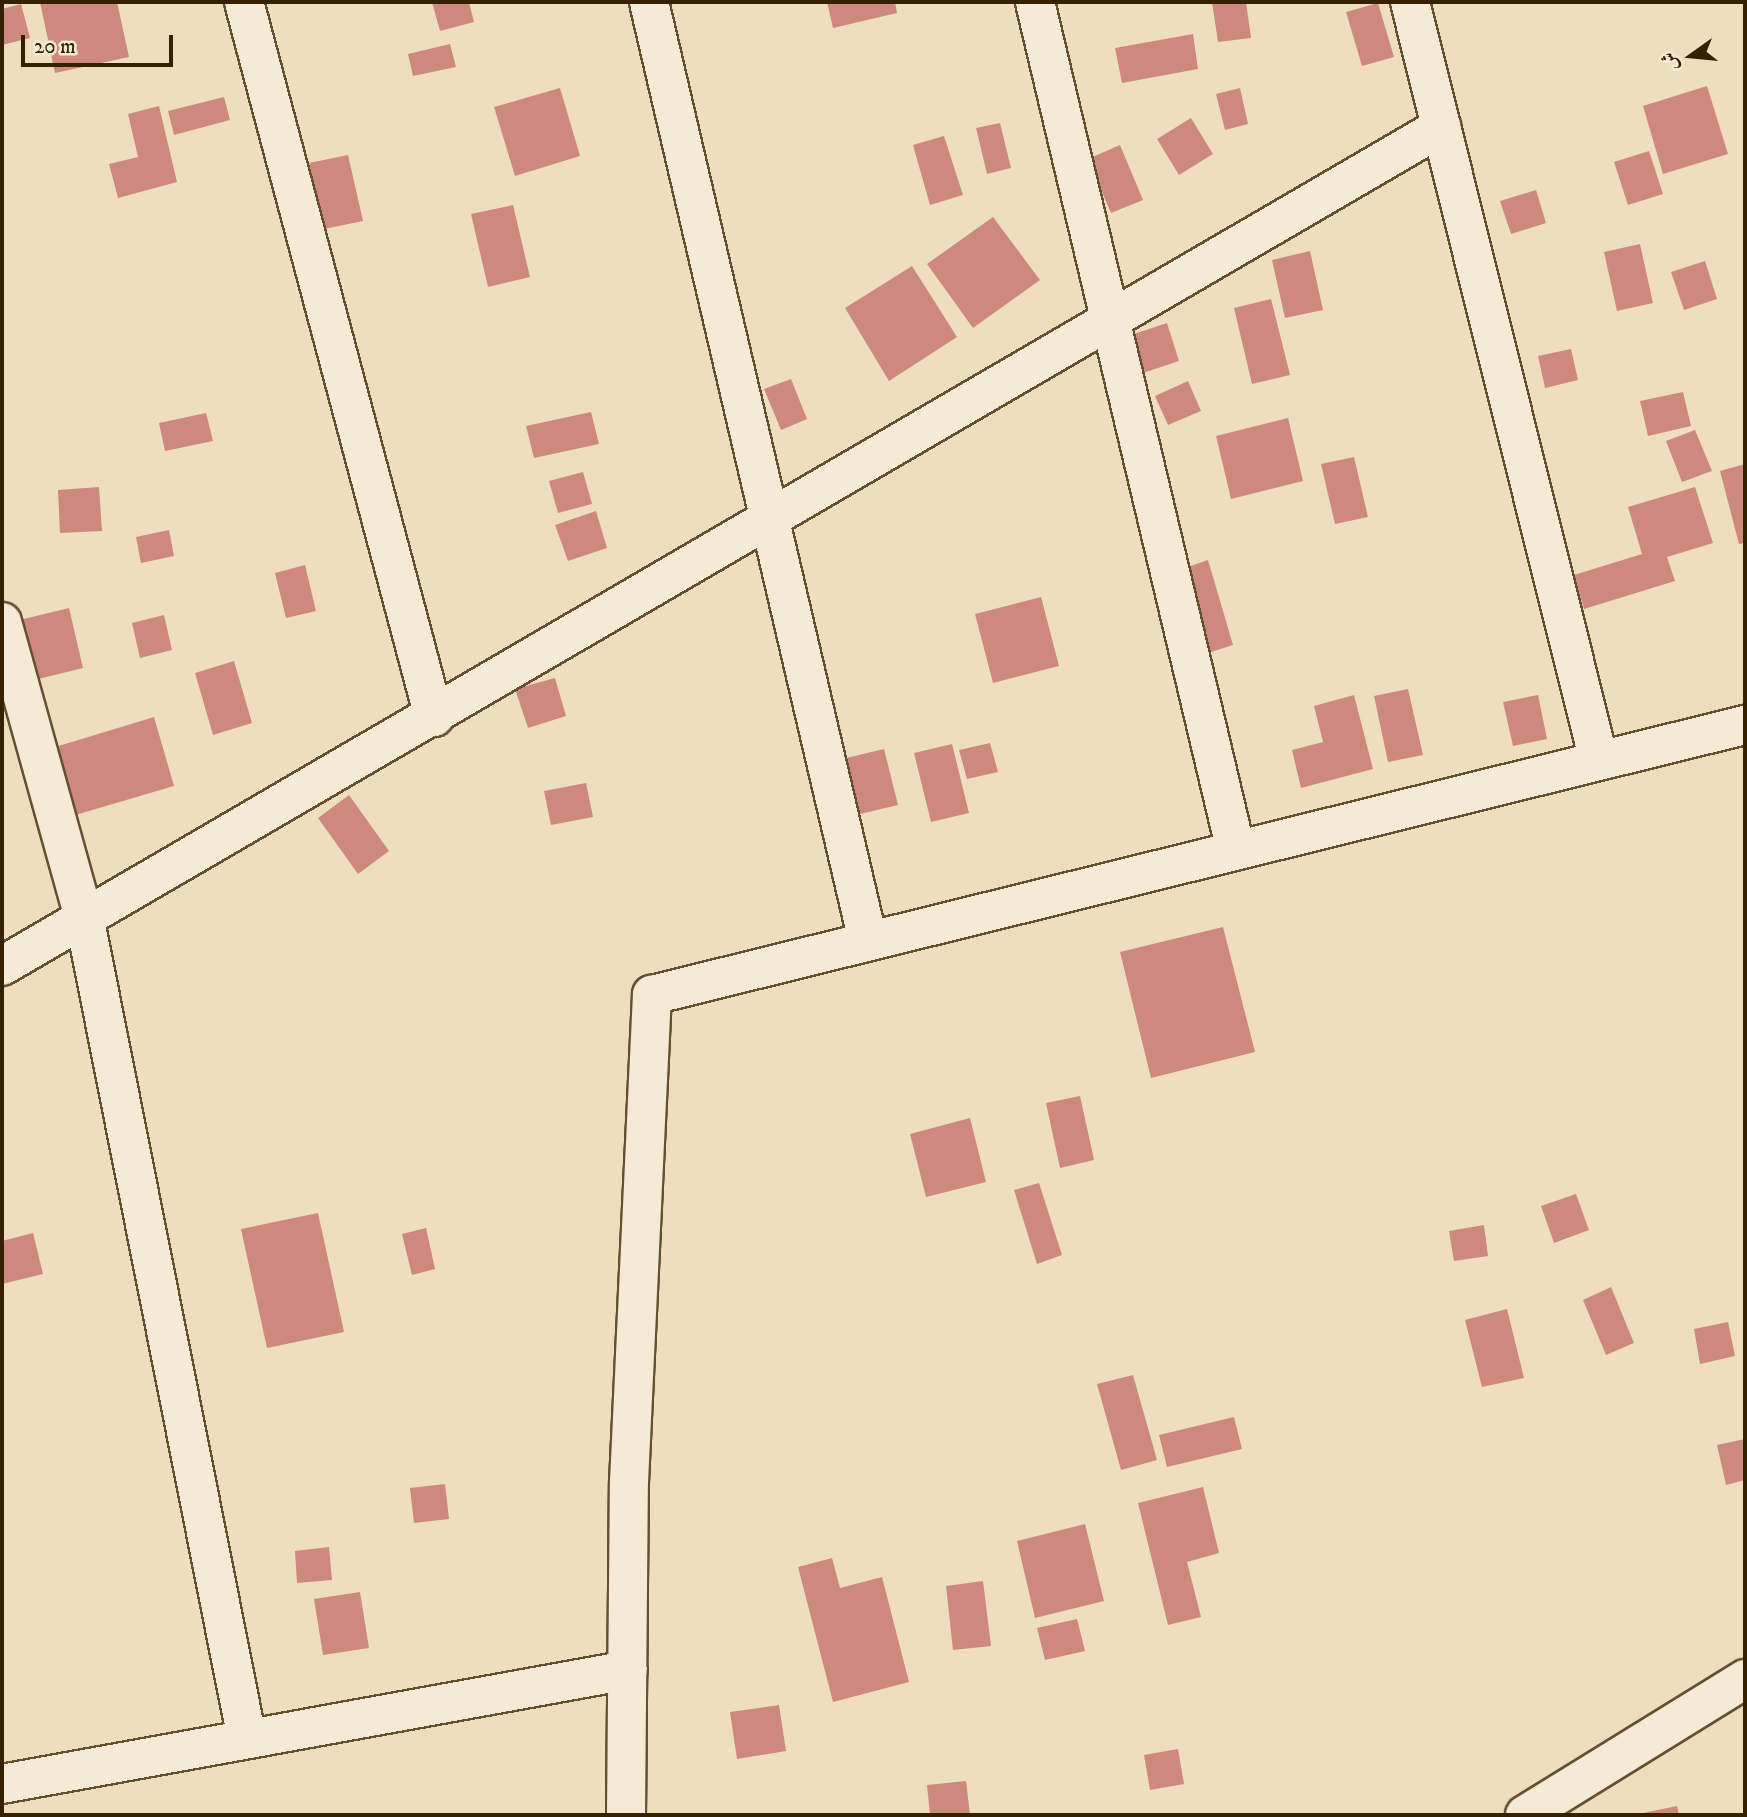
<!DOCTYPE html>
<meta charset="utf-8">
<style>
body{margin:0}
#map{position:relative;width:1747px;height:1817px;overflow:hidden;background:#eedebe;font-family:"IM FELL DW Pica",Amiri,serif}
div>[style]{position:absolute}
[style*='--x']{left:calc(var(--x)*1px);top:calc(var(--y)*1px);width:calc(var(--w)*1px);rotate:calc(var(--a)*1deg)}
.building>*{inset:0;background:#ce897f}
.roads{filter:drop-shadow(2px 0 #645031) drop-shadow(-2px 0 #645031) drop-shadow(0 2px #645031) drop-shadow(0 -2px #645031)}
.street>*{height:38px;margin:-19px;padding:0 19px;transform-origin:19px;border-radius:19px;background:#f4ead5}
span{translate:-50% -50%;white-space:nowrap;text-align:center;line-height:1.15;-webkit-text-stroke:5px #f4ead5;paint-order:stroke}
.frame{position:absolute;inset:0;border:4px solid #362002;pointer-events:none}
.north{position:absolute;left:1656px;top:21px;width:70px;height:70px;-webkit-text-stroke:5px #f4ead5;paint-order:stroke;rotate:255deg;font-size:19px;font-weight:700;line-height:28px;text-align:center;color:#362002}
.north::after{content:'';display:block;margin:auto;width:24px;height:32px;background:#362002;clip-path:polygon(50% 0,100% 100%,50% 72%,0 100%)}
.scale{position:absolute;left:21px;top:35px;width:152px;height:32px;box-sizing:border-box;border:4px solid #362002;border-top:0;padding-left:9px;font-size:21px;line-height:24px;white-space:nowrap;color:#362002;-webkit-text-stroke:5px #f4ead5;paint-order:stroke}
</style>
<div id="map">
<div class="building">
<i style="clip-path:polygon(40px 2px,117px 2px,129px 57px,55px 73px)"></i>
<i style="clip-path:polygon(432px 2px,469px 2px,474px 22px,440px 31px)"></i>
<i style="clip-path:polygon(827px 2px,895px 2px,897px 13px,833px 28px)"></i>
<i style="clip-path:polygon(1212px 2px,1246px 2px,1251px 38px,1218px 42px)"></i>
<i style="clip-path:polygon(1378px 3px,1394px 57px,1362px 66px,1346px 12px)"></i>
<i style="clip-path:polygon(21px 4px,30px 38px,2px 45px,2px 9px)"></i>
<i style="clip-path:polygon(1193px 34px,1198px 69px,1122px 83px,1115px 48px)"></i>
<i style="clip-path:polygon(450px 44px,456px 67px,413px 76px,408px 54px)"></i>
<i style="clip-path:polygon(1707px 86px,1728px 154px,1663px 174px,1643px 106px)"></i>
<i style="clip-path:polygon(560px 88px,580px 156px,515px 176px,494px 107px)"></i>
<i style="clip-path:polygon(1240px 88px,1248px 124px,1225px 130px,1216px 94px)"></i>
<i style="clip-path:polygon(224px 97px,230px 120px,174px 135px,168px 111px)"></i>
<i style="clip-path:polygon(159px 106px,177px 182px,118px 198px,109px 164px,138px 157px,128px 114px)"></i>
<i style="clip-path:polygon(1191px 118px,1213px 154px,1179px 175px,1157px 139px)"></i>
<i style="clip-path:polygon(1000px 123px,1011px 168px,987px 174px,976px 128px)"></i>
<i style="clip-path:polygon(944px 136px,963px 195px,930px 205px,913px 145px)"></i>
<i style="clip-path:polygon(1120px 145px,1143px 200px,1111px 213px,1088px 159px)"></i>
<i style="clip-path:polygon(1649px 151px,1663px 194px,1628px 205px,1614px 162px)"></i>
<i style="clip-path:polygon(348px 155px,363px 221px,324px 229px,309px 163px)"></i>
<i style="clip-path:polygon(1536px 190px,1546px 223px,1511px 234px,1500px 201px)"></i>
<i style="clip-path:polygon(513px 205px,530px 277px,488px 287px,471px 214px)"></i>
<i style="clip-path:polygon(993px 217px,1040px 280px,973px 328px,927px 264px)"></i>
<i style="clip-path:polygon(1640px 244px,1653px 303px,1617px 311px,1604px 252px)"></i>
<i style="clip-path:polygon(1310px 251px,1323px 310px,1285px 318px,1272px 260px)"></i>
<i style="clip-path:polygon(1705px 261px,1717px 299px,1684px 310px,1671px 272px)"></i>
<i style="clip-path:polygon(912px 266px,957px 337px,889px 381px,845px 308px)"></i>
<i style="clip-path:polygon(1271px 299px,1290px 375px,1252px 384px,1234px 308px)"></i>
<i style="clip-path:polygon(1167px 323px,1179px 361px,1143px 373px,1131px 335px)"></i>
<i style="clip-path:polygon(1571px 349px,1578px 380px,1545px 388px,1538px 356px)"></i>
<i style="clip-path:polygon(791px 379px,807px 419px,781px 430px,764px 389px)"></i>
<i style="clip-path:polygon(1188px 381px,1201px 411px,1168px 425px,1155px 396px)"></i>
<i style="clip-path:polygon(1683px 392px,1691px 426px,1648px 436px,1640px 401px)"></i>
<i style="clip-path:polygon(591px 412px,599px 444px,534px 458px,526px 426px)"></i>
<i style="clip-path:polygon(206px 413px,213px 441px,165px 451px,159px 423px)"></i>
<i style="clip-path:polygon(1288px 418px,1303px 481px,1231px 499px,1216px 436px)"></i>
<i style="clip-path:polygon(1695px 430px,1712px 471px,1682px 482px,1666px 441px)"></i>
<i style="clip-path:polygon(1354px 457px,1368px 517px,1335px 524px,1321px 464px)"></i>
<i style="clip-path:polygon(1745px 464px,1745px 543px,1739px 544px,1720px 471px)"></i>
<i style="clip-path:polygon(583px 472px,592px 504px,558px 513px,549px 481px)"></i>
<i style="clip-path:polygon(99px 487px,102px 531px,60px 533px,58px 490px)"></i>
<i style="clip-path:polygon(1695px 487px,1713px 543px,1667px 557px,1675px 581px,1584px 609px,1574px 575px,1642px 554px,1628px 507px)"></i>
<i style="clip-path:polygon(596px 511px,607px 548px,568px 561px,555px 525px)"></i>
<i style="clip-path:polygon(169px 530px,174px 556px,141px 563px,136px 537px)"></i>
<i style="clip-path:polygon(1208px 560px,1233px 645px,1205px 654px,1179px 570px)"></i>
<i style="clip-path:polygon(305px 565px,316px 611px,286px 618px,275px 573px)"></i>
<i style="clip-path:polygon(1041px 597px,1059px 666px,993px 683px,975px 614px)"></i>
<i style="clip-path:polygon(69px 608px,83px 668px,22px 683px,7px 623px)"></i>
<i style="clip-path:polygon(164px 615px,172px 650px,140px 658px,132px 623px)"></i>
<i style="clip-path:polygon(234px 661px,252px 723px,213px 735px,195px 673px)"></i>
<i style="clip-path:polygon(555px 678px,566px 716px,528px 728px,515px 689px)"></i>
<i style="clip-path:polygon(1408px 689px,1423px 755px,1388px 762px,1374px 696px)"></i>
<i style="clip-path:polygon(1354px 695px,1373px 769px,1301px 788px,1292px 750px,1323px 742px,1314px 706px)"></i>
<i style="clip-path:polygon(1538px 695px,1547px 739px,1513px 746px,1503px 702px)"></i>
<i style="clip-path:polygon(154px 717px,174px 786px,72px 816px,52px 748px)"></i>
<i style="clip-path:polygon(990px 743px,998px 772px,967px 779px,959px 750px)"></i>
<i style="clip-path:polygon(952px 744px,969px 813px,931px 822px,914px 753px)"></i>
<i style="clip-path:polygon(884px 749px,898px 805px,856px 815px,842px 759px)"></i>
<i style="clip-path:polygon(586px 783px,593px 817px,551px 825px,544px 791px)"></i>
<i style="clip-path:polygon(349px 795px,389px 851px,358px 874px,318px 818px)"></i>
<i style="clip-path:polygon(1223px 927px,1255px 1052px,1151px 1078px,1120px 952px)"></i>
<i style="clip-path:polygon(1080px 1096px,1094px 1160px,1060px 1168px,1046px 1103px)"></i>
<i style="clip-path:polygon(970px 1118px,986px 1182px,926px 1197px,910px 1134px)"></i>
<i style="clip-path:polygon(1039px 1183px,1062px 1255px,1037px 1264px,1014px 1190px)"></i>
<i style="clip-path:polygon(1576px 1194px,1589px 1230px,1554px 1243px,1541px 1206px)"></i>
<i style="clip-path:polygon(318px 1213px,344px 1332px,267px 1348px,241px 1229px)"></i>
<i style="clip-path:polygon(1484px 1225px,1488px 1256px,1454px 1261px,1449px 1231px)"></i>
<i style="clip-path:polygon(426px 1228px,435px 1269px,412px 1275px,402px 1234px)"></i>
<i style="clip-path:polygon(33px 1233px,43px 1274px,2px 1284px,2px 1241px)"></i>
<i style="clip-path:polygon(1611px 1287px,1634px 1343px,1606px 1355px,1583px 1300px)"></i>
<i style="clip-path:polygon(1507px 1309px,1524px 1378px,1482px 1387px,1465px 1320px)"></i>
<i style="clip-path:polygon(1728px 1322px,1735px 1356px,1700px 1364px,1694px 1329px)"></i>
<i style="clip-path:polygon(1133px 1375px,1157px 1460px,1121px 1470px,1097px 1384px)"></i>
<i style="clip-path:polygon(1234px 1417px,1242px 1449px,1167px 1467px,1159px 1435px)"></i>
<i style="clip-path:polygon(1745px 1439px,1745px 1480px,1726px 1485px,1717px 1445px)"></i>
<i style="clip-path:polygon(445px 1484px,449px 1519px,414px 1523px,410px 1488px)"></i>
<i style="clip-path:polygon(1203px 1487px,1219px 1553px,1187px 1562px,1201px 1617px,1168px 1625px,1138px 1503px)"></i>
<i style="clip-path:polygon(1085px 1524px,1104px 1601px,1035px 1618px,1017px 1541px)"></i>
<i style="clip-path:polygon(329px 1547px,332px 1580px,297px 1583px,295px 1551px)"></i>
<i style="clip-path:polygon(832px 1558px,840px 1588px,882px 1577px,909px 1682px,833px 1702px,798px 1567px)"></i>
<i style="clip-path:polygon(983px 1581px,991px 1646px,953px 1650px,946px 1586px)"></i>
<i style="clip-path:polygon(360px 1592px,369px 1648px,323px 1655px,314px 1599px)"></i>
<i style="clip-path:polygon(1077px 1619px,1085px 1651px,1045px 1660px,1037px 1628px)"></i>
<i style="clip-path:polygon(779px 1705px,786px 1751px,737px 1759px,730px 1712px)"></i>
<i style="clip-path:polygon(1178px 1749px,1184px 1784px,1150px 1790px,1144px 1755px)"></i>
<i style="clip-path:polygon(966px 1781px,970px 1815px,930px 1815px,927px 1785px)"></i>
<i style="clip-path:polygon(1677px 1806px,1679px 1815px,1638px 1815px,1638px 1814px)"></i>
</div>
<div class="roads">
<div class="street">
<i style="--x:244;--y:2;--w:740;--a:75.12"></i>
<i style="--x:649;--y:2;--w:964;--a:76.87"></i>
<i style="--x:1035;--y:2;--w:872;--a:76.68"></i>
<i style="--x:1410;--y:2;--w:782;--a:76.02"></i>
<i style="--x:2;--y:622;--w:310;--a:74.5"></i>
<i style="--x:85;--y:921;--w:834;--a:78.8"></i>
<i style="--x:2;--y:966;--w:1666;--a:-30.24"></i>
<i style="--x:2;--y:1784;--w:636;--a:-10.32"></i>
<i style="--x:626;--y:1815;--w:333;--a:-89.5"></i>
<i style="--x:629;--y:1482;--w:488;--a:-87.3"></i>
<i style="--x:652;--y:995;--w:1126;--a:-13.88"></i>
<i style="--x:1525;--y:1815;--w:259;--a:-31.7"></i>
</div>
</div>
<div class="frame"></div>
<div class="north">ش</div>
<div class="scale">20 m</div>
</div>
